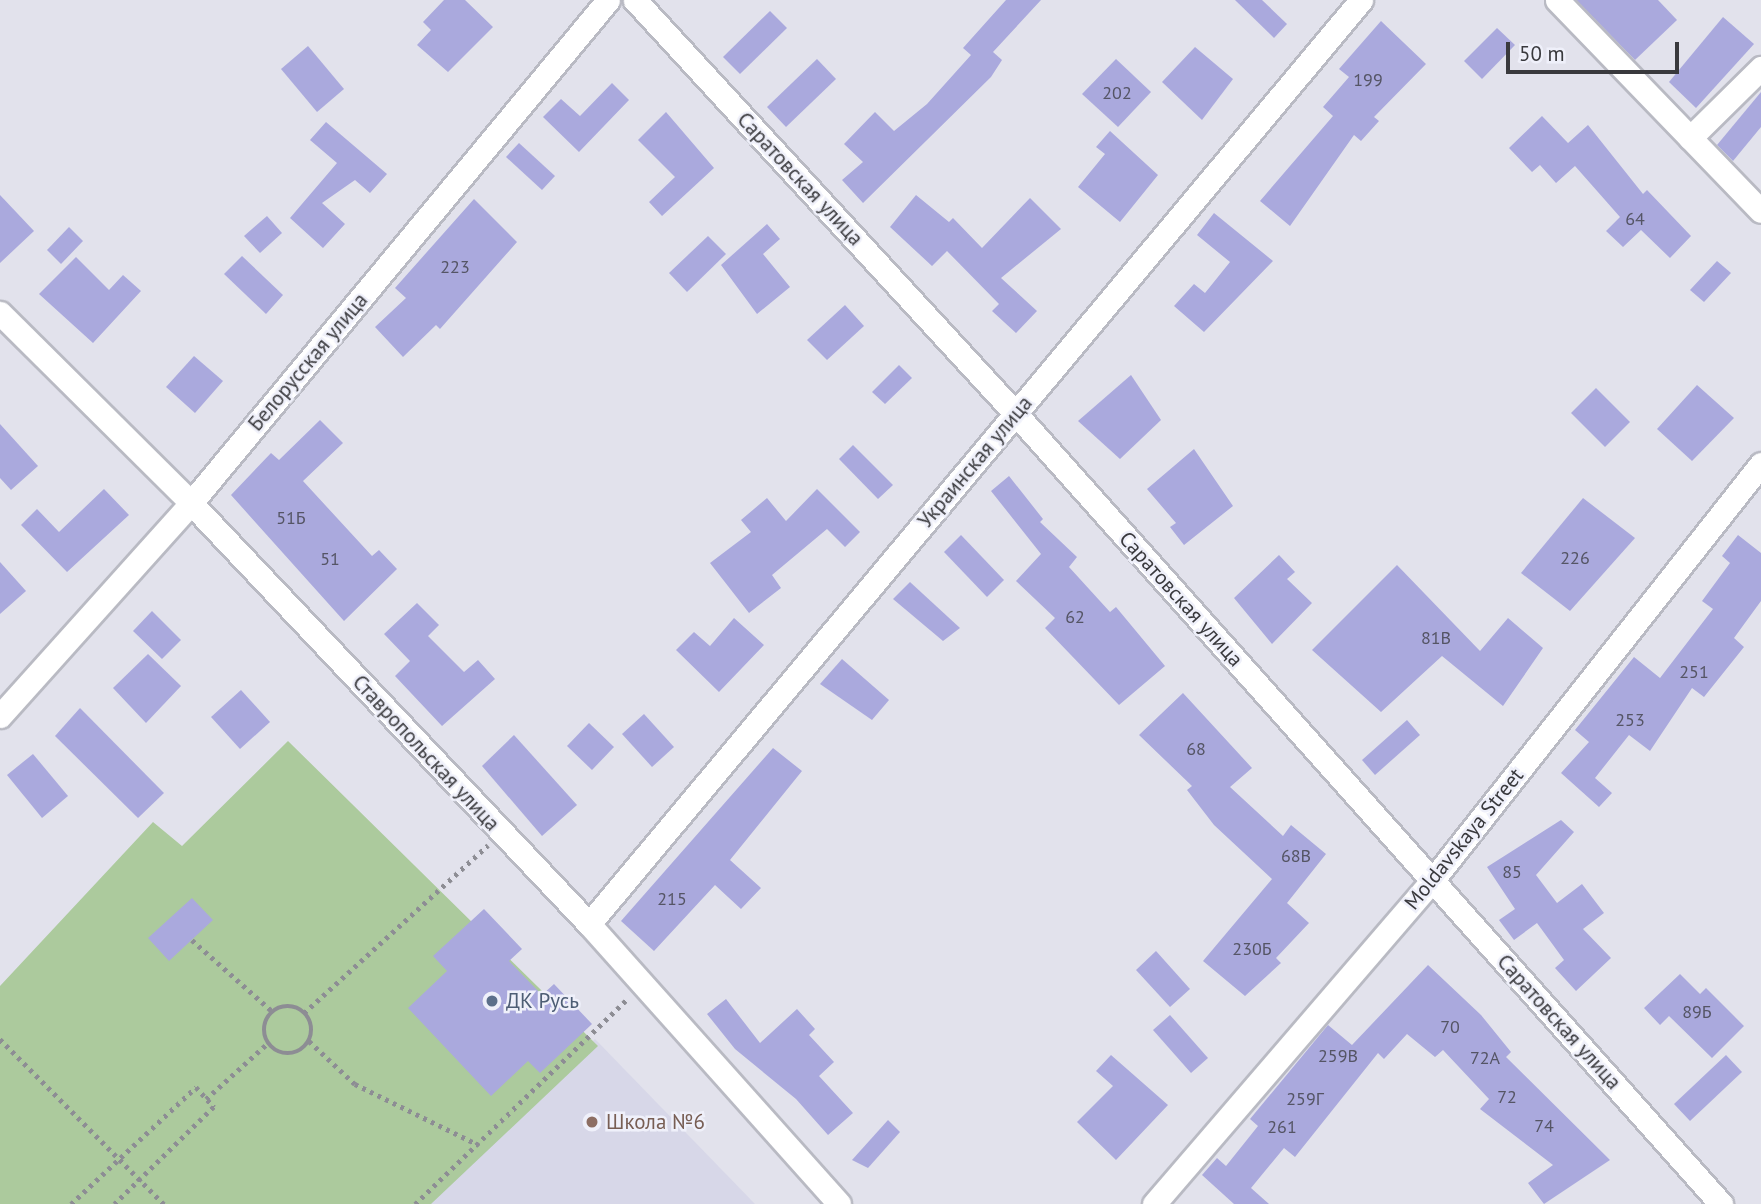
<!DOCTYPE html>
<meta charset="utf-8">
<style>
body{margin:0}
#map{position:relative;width:1761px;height:1204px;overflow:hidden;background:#e2e2ec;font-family:"PT Sans",sans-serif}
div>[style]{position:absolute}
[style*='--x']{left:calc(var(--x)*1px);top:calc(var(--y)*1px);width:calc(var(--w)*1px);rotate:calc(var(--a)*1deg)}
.built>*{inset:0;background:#d7d7e8}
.green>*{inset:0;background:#acca9d}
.building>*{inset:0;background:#aaa9dd}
.path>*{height:4.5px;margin-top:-2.25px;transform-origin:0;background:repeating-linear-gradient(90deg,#8d8d94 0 3.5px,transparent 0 8.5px)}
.path>.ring{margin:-2.25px;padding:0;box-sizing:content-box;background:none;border:4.5px solid #8d8d94;border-radius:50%}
.roads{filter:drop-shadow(2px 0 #b9bac3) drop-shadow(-2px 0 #b9bac3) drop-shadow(0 2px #b9bac3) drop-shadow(0 -2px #b9bac3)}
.street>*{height:23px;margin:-11.5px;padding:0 11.5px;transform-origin:11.5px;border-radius:11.5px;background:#fff}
.dots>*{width:19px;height:19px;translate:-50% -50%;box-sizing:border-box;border:4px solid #eff0fa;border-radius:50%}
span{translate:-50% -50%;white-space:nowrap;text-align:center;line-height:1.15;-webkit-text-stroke:5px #eff0fa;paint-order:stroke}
.number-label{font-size:18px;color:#555565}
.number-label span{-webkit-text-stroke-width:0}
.street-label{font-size:21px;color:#39393d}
.service-label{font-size:21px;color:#4e5e75}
.left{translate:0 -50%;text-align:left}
.education-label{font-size:21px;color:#785e54}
.scale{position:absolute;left:1506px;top:42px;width:173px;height:32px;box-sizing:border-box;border:4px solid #39393d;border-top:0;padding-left:9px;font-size:21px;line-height:24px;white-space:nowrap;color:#39393d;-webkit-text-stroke:5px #eff0fa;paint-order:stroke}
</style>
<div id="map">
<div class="built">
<i style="clip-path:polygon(595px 1039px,755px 1204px,424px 1204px)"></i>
</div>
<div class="green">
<i style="clip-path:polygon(288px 741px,598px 1046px,431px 1204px,0 1204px,0 986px,153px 822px,182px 846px)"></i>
</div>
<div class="building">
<i style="clip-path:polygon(444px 0,465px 0,493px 27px,448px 72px,417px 45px,431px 30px,423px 22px)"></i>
<i style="clip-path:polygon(1006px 0,1041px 0,993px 52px,1002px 60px,991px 77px,863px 203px,842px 180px,863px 162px,844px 144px,875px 112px,894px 131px,927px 104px,971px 55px,963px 48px)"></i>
<i style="clip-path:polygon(1235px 0,1262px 0,1287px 24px,1274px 38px)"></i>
<i style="clip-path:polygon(1576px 0,1658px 0,1677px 20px,1635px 60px)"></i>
<i style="clip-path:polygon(770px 11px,787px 28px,740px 74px,723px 57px)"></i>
<i style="clip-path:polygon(1723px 17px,1754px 44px,1696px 108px,1669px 82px)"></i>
<i style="clip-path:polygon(1381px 21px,1426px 64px,1374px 117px,1379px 121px,1361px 141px,1354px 135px,1290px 226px,1260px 201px,1333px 116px,1323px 107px,1349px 77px,1339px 69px)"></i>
<i style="clip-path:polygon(1497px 28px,1515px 45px,1482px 79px,1464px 61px)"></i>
<i style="clip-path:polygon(308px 46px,344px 89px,317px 112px,281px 69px)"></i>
<i style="clip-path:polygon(1195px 47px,1233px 79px,1202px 120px,1162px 82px)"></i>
<i style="clip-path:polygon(817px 59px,836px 79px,786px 127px,767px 107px)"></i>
<i style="clip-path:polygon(1116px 59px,1151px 92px,1118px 127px,1082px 94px)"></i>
<i style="clip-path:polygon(612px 83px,629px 100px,579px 152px,543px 117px,561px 99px,580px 116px)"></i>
<i style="clip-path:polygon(1761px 92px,1761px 127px,1733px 161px,1717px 145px)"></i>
<i style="clip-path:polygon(666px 112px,714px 168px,662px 216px,649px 202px,675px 177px,638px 140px)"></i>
<i style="clip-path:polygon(1542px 116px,1568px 143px,1588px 125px,1643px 194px,1647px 190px,1691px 236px,1670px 258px,1641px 230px,1623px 247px,1606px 231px,1620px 217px,1575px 166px,1556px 183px,1540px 165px,1532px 172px,1509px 148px)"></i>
<i style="clip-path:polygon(326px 122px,387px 174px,370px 193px,355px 180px,322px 203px,345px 224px,323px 248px,290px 218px,337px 163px,310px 140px)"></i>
<i style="clip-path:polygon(1110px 131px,1158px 175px,1120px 222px,1078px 187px,1105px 154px,1096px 147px)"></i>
<i style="clip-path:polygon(519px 143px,555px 176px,542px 190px,506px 157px)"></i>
<i style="clip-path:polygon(0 195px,34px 231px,0 263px)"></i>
<i style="clip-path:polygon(916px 195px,949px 222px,953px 218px,982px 248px,1030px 198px,1061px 229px,1001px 278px,1037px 311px,1016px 333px,992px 311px,999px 304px,947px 251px,932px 266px,890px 227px)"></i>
<i style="clip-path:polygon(474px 199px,517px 242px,440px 329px,436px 325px,403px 357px,375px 327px,406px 298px,395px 288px)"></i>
<i style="clip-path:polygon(1214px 213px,1273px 261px,1204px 332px,1174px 306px,1194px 284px,1205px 293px,1230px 262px,1197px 235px)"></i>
<i style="clip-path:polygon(267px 216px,282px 233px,260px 253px,244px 236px)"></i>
<i style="clip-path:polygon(767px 224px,780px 239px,763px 254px,790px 287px,757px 314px,721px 265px)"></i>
<i style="clip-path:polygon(69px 227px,83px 241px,61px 264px,47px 250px)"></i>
<i style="clip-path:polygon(708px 236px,726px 254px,687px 292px,669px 273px)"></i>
<i style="clip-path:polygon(242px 256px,283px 295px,266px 314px,224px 274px)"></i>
<i style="clip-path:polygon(76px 257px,109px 290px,123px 275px,141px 291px,93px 343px,39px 294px)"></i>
<i style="clip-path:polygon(1717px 261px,1731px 273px,1704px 302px,1690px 290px)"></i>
<i style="clip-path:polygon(845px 305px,864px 326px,827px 360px,807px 340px)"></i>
<i style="clip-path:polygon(194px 356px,223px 381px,195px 413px,166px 387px)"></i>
<i style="clip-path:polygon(899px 365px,912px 378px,885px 404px,872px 392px)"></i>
<i style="clip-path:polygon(1131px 375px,1161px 420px,1120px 459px,1078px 421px)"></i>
<i style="clip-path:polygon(1697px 385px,1734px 418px,1692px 461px,1657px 429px)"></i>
<i style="clip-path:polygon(1596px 388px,1630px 422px,1605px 447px,1571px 413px)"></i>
<i style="clip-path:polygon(320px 420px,343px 443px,303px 481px,372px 556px,379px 550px,397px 569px,344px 621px,231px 495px,271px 453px,279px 460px)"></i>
<i style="clip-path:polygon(0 424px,38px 466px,11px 490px,0 478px)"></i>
<i style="clip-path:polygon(853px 445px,893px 485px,878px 499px,839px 459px)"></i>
<i style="clip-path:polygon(1194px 449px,1233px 506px,1184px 545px,1170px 527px,1176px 523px,1147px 489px)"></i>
<i style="clip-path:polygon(1009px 476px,1043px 519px,1040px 522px,1077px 557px,1069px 567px,1110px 612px,1116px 607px,1165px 666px,1119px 705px,1045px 628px,1055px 618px,1016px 581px,1041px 554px,991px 491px)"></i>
<i style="clip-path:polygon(104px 489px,129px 515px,67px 572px,21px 525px,37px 509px,59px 532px)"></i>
<i style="clip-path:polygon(817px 489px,860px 532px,845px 547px,827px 529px,772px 575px,781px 588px,749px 613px,710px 563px,751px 532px,741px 520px,767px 498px,786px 521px)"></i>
<i style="clip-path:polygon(1583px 498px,1635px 538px,1570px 611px,1521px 573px)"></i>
<i style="clip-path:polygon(961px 535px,1004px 580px,987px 597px,944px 552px)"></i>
<i style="clip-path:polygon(1738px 535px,1761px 553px,1761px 601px,1734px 638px,1744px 647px,1704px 697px,1692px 688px,1650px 751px,1629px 735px,1595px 778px,1612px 793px,1599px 807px,1561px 773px,1589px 742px,1575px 730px,1634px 657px,1660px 678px,1713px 609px,1702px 601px,1730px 563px,1722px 556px)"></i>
<i style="clip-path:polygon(1279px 555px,1295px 572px,1287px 579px,1312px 603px,1272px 644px,1234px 598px)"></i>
<i style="clip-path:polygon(0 562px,26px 591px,0 614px)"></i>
<i style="clip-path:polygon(1397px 565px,1480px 651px,1508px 618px,1543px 648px,1503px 706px,1442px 656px,1381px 712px,1312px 650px)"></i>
<i style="clip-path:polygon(910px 582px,960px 628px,943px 641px,893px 599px)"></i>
<i style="clip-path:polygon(417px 603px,439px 625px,428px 636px,464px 672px,478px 660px,495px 679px,442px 726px,395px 676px,410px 661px,384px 634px)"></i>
<i style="clip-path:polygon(152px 611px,181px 640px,162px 659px,133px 631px)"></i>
<i style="clip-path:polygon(734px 618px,764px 645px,719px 692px,676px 650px,694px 632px,710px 646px)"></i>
<i style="clip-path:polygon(148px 654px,181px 686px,146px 723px,113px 688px)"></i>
<i style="clip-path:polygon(842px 659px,889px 700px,872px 720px,820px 684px)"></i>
<i style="clip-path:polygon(241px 690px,270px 722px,240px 749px,211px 717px)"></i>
<i style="clip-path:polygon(1183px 693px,1252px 768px,1230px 787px,1283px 836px,1291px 825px,1326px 854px,1287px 903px,1309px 923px,1276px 958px,1281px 963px,1245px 996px,1203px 961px,1272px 879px,1214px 825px,1187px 790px,1192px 786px,1139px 735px)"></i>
<i style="clip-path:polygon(80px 708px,164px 793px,138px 818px,55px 736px)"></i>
<i style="clip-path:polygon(644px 714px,674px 747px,652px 767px,622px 734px)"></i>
<i style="clip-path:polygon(1407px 720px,1420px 735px,1375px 775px,1362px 760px)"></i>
<i style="clip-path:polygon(589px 723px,614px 747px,592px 770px,567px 746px)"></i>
<i style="clip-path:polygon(514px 735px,577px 805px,542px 836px,482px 766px)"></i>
<i style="clip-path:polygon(773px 748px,802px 771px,730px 860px,761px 888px,741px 909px,715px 885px,654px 951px,621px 921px)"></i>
<i style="clip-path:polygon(33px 754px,68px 796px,42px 818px,7px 775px)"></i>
<i style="clip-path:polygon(1561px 820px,1574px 832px,1536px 875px,1557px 903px,1582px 884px,1604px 913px,1583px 929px,1611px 958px,1576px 991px,1555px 968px,1564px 960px,1537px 923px,1514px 940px,1499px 920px,1515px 909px,1487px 867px)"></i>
<i style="clip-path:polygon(192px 898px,213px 920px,169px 961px,148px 938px)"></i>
<i style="clip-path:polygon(484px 909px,522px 949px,509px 961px,542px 995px,554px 984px,592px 1024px,540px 1073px,528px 1061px,491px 1096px,408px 1008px,447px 971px,433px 956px)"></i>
<i style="clip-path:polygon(1156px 951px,1190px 989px,1170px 1007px,1136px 970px)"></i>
<i style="clip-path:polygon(1428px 965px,1481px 1015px,1511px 1052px,1506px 1057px,1610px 1160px,1544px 1204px,1528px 1183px,1553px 1165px,1480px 1109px,1489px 1099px,1443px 1050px,1435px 1057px,1407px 1034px,1384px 1059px,1378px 1053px,1295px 1157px,1284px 1148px,1251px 1188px,1269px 1204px,1234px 1204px,1202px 1175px,1217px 1158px,1226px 1166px,1258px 1126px,1250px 1119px,1328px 1025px,1352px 1045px)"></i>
<i style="clip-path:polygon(1680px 974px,1700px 994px,1706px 988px,1744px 1026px,1712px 1058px,1669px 1016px,1660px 1025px,1644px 1008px)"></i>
<i style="clip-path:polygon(726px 999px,760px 1043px,797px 1009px,815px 1029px,809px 1035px,834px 1062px,819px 1076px,853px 1113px,828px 1135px,796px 1099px,735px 1049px,707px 1014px)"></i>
<i style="clip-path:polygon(1170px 1015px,1208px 1058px,1191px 1073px,1153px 1030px)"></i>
<i style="clip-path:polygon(1111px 1055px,1168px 1105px,1116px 1160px,1077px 1122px,1113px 1086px,1096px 1071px)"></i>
<i style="clip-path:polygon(1726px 1055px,1742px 1072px,1690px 1121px,1674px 1104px)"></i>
<i style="clip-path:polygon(888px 1120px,900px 1132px,868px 1168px,852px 1160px)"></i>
</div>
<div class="path">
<i style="--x:192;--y:940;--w:108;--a:41.6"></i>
<i class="ring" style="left:264px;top:1006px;width:43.5px;height:43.5px"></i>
<i style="--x:304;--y:1013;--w:249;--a:-42.4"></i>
<i style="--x:0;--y:1039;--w:233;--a:45.2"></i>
<i style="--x:309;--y:1041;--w:63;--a:43.1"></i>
<i style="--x:355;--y:1084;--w:138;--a:26.2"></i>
<i style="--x:206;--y:1099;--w:84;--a:-42.1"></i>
<i style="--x:71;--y:1204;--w:171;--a:-43.1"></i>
<i style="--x:196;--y:1087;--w:27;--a:48"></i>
<i style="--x:214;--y:1107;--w:139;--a:135.6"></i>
<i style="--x:415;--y:1204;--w:296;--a:-44"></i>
</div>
<div class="roads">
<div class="street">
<i style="--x:635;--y:0;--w:563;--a:47.38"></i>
<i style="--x:1016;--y:414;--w:1059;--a:48.25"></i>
<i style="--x:1557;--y:0;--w:293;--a:46"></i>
<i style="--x:1690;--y:138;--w:100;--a:-44.6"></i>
<i style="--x:0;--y:313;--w:269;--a:44.8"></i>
<i style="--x:191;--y:503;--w:579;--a:46.61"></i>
<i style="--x:589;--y:924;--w:375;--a:48.2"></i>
<i style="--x:0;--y:716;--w:286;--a:-48.1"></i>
<i style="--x:191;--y:503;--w:653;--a:-50.34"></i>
<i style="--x:589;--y:924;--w:1204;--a:-50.12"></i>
<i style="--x:1154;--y:1204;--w:426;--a:-49.3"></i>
<i style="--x:1432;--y:881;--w:531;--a:-51.73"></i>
</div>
</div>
<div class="dots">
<i style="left:492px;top:1001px;background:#5c6f8a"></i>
<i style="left:592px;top:1122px;background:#8d6e63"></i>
</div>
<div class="number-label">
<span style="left:1368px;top:80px">199</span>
<span style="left:1117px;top:93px">202</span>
<span style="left:1635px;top:219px">64</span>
<span style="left:455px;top:267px">223</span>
<span style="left:291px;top:518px">51Б</span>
<span style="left:1575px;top:558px">226</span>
<span style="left:330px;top:559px">51</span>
<span style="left:1075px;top:617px">62</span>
<span style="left:1436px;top:638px">81В</span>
<span style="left:1694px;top:672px">251</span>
<span style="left:1630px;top:720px">253</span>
<span style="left:1196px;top:749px">68</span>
<span style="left:1296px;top:856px">68В</span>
<span style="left:1512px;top:872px">85</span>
<span style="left:672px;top:899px">215</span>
<span style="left:1252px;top:949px">230Б</span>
<span style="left:1697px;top:1012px">89Б</span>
<span style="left:1450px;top:1027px">70</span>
<span style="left:1338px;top:1056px">259В</span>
<span style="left:1485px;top:1058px">72А</span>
<span style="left:1507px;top:1097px">72</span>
<span style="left:1305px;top:1099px">259Г</span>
<span style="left:1544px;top:1126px">74</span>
<span style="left:1282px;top:1127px">261</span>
</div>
<div class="street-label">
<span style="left:800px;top:179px;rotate:47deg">Саратовская улица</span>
<span style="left:308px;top:362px;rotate:-50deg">Белорусская улица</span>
<span style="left:975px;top:462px;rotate:-50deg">Украинская улица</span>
<span style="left:1181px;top:599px;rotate:48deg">Саратовская улица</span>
<span style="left:426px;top:753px;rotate:47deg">Ставропольская улица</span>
<span style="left:1464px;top:839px;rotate:-51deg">Moldavskaya Street</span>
<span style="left:1559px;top:1022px;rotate:48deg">Саратовская улица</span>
</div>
<div class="service-label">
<span class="left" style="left:506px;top:1001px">ДК Русь</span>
</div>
<div class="education-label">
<span class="left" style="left:606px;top:1122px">Школа №6</span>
</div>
<div class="scale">50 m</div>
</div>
